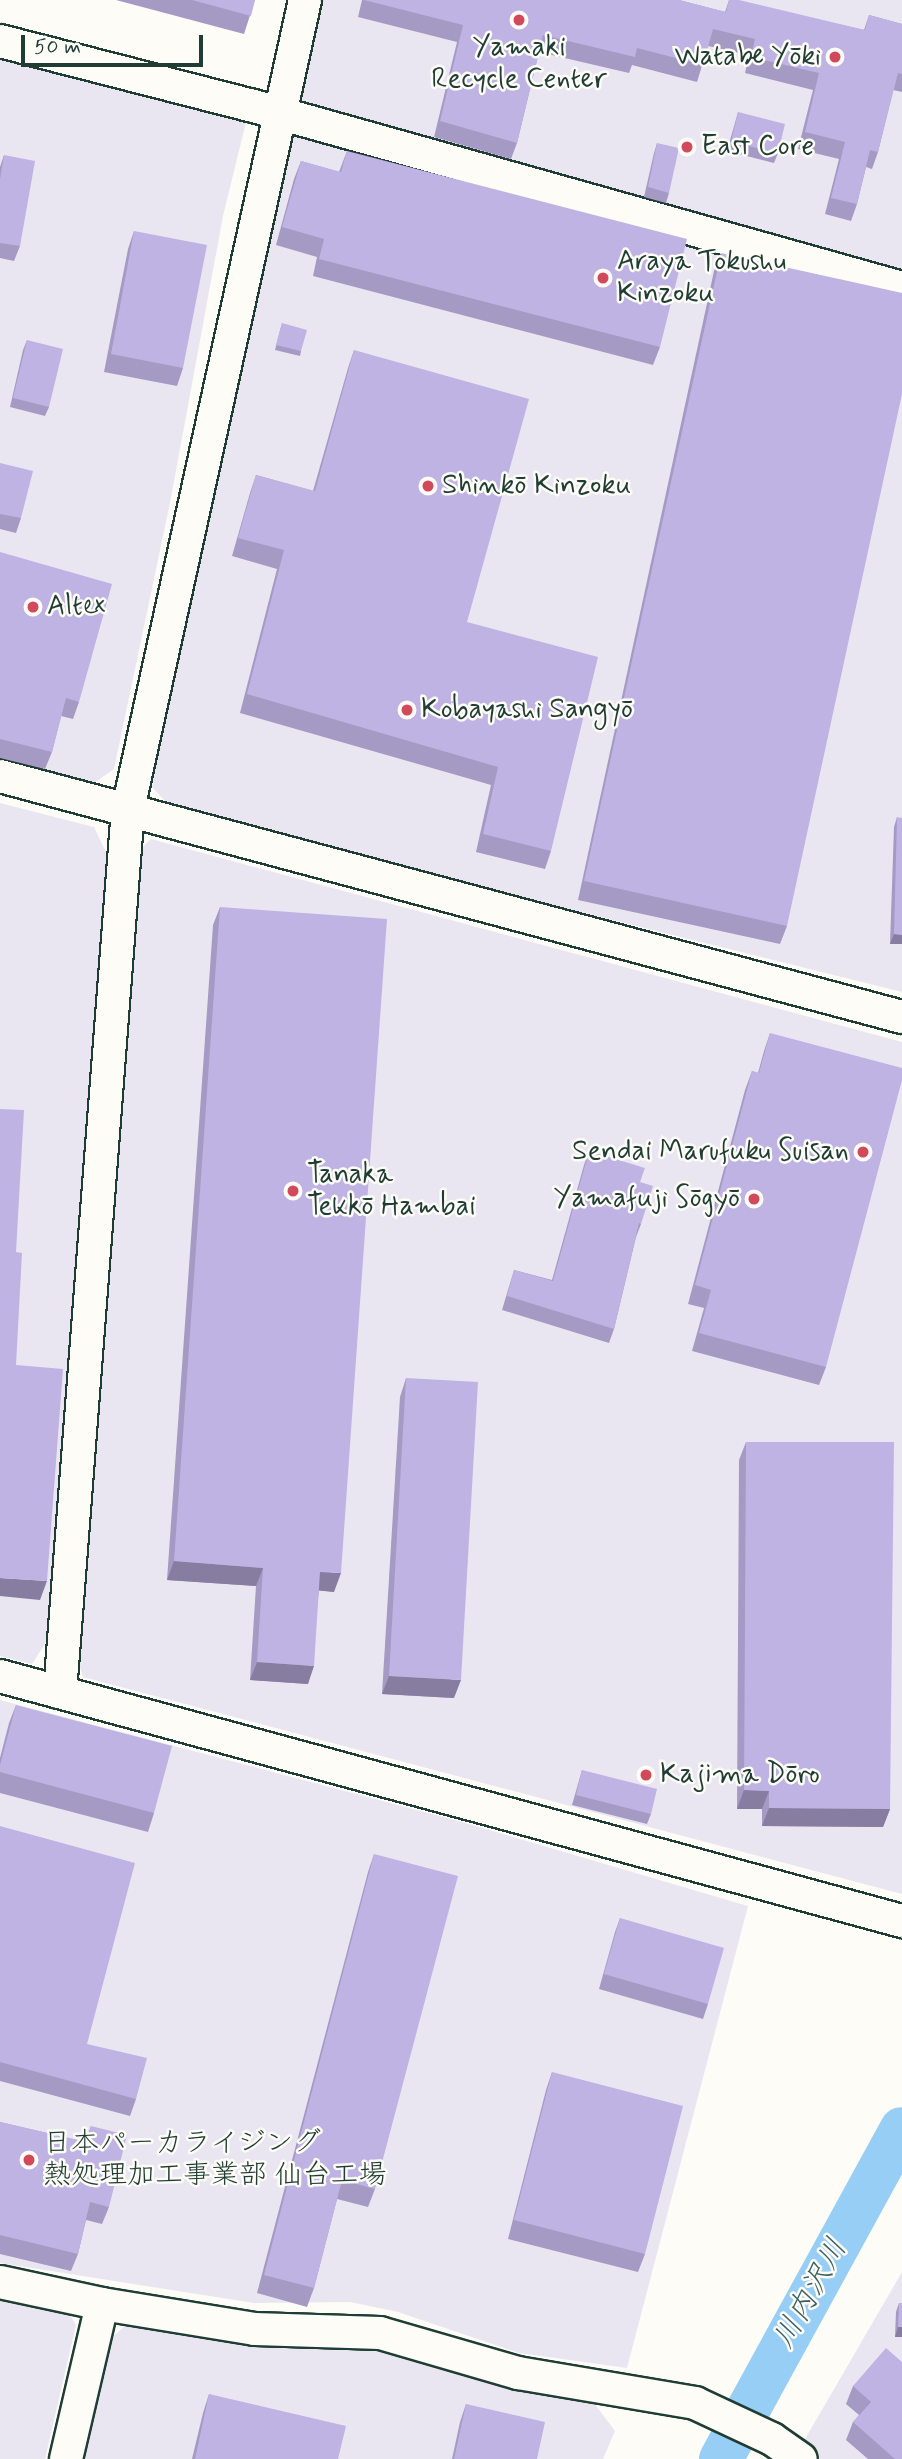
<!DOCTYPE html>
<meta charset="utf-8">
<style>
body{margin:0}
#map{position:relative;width:902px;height:2459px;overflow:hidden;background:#fdfcf7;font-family:Mynerve,"Klee One",sans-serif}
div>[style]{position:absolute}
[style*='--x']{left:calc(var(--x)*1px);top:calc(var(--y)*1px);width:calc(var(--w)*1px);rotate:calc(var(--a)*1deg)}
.built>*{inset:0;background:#eae6f1}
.river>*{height:44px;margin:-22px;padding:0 22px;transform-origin:22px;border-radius:22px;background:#96cef5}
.roads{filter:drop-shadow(2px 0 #1f3d34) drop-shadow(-2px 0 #1f3d34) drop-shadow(0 2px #1f3d34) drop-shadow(0 -2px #1f3d34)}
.minor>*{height:32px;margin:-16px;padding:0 16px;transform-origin:16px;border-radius:16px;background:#fdfcf7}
.wall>*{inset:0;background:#a49ac4}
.shaded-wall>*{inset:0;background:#867da0}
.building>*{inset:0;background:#bfb3e4}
.dots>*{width:19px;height:19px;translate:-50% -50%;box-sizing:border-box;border:4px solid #fdfcf7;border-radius:50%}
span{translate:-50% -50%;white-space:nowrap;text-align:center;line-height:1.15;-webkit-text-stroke:5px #fdfcf7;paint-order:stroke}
.poi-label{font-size:28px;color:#1f3d34}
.right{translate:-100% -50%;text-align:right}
.left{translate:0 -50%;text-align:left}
.water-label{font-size:30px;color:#3d6164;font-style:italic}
.scale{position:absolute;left:21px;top:35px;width:182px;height:32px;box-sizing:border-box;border:4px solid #1f3d34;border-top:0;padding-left:9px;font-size:21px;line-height:24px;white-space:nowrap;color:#1f3d34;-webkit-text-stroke:5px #fdfcf7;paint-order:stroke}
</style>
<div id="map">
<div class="built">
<i style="clip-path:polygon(321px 0,902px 0,902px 992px,536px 901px,165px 801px,152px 787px,168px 699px)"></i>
<i style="clip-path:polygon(0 50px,248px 114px,223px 216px,170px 503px,114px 769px,94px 783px,0 757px)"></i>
<i style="clip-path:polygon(0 803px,94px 827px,107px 854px,53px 1631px,32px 1664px,0 1656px)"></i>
<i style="clip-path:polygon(151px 839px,902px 1042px,902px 1894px,83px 1677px,77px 1657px,134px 855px)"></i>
<i style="clip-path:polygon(0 1700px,462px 1822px,748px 1906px,627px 2368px,519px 2353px,398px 2312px,350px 2302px,254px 2303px,0 2263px)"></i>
<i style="clip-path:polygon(902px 2272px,902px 2459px,794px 2459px,794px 2458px)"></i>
<i style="clip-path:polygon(0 2298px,68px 2312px,76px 2325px,45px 2459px,0 2459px)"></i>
<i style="clip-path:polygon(131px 2321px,373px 2348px,490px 2381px,591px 2399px,615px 2431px,603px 2459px,83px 2459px,111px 2338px)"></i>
</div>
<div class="river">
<i style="--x:721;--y:2459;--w:376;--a:-61.3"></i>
</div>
<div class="roads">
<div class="minor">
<i style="--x:0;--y:41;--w:258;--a:14.4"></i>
<i style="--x:250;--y:105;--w:677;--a:15.68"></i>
<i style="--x:0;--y:776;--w:934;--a:14.96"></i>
<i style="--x:0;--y:1676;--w:935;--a:15.2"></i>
<i style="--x:60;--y:1692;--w:886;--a:-85.6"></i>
<i style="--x:128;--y:809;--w:828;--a:-77.66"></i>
<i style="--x:0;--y:2282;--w:104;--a:12.2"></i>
<i style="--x:102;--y:2304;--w:155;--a:9.3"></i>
<i style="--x:255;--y:2329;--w:125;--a:1.8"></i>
<i style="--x:380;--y:2333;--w:144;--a:16.2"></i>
<i style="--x:518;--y:2373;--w:180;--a:9.6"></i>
<i style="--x:695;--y:2403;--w:85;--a:25.1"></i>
<i style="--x:772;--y:2439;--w:35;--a:35"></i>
<i style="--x:66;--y:2459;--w:159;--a:-76.9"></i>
</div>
</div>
<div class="wall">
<i style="clip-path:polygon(116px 0,255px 0,244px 34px)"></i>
<i style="clip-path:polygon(362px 0,679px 0,725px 12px,729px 0,864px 30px,869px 15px,902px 24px,902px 92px,893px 90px,878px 152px,872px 169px,866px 167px,857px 204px,851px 221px,825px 214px,839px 159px,798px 149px,813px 90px,745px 73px,749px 55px,708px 46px,697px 82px,632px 65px,629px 73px,539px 52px,517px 143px,511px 159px,434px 137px,457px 42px,358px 17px)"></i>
<i style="clip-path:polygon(738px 112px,778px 153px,774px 163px,727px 151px)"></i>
<i style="clip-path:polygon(657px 143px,669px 193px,666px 203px,644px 197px,654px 153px)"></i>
<i style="clip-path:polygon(347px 151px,660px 347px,653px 365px,313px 276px,317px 257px,276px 245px,294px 179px,301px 161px,339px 172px)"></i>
<i style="clip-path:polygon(4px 155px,20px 246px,14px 261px,0 258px,0 167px)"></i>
<i style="clip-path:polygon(134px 231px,183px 368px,177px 386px,104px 372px,128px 249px)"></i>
<i style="clip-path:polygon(721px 253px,787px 926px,780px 944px,578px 900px,714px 271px)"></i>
<i style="clip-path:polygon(282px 323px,301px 351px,300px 356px,275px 350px)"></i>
<i style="clip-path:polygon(27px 340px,49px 407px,45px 416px,10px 407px,23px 350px)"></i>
<i style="clip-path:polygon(354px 350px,467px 622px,551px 851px,545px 869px,476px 852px,491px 785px,240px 713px,277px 569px,232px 556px,250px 493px,256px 475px,313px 491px,348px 368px)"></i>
<i style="clip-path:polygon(0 463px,21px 518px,16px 533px,0 529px)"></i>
<i style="clip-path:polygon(0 552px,79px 702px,73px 719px,61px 716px,52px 752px,45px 769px,0 758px)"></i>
<i style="clip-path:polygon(897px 817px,902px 944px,890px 944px,894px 827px)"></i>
<i style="clip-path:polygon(220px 907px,334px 1592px,319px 1590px,308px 1684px,250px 1680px,256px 1586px,167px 1580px,213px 925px)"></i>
<i style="clip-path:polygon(770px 1033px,826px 1367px,819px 1385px,692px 1351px,704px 1308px,688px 1304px,745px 1090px,752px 1071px,758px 1073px,764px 1051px)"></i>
<i style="clip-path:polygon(589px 1151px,640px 1182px,641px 1224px,636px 1237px,614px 1329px,609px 1343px,502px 1310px,514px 1270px,552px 1280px,584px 1165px)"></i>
<i style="clip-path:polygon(406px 1378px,454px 1698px,382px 1694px,400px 1397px)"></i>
<i style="clip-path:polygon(746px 1442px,890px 1809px,883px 1827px,762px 1826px,762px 1809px,737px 1809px,739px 1460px)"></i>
<i style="clip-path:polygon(16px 1705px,154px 1813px,148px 1832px,0 1793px,0 1758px,9px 1723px)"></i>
<i style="clip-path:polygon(582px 1770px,651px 1814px,647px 1824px,572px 1805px)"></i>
<i style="clip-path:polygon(0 1826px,87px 2044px,136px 2099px,130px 2116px,0 2081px)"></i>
<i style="clip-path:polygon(374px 1854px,375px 2189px,368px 2207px,337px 2199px,314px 2288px,307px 2307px,257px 2293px,368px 1872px)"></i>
<i style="clip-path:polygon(620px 1918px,708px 2004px,703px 2019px,599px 1989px,615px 1932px)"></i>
<i style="clip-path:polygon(552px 2072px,645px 2254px,638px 2272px,508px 2239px,546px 2090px)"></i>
<i style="clip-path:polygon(0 2122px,85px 2142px,91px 2126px,109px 2207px,102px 2224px,86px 2220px,78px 2254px,71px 2271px,0 2254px)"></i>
<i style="clip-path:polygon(899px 2303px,902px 2337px,895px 2337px,896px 2312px)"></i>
<i style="clip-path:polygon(902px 2362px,902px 2459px,868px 2459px,846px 2440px,853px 2422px,859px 2415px,846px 2404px,853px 2386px)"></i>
<i style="clip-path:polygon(209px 2394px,338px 2459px,192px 2459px,203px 2413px)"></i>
<i style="clip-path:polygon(466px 2404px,537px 2459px,452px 2459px,460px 2422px)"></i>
</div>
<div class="shaded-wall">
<i style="clip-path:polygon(894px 934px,902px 935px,902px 944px,890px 944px)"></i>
<i style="clip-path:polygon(174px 1561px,263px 1568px,256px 1586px,167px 1580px)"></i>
<i style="clip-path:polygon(320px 1572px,341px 1573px,334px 1592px,313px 1590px)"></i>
<i style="clip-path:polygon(0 1578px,47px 1581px,40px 1600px,0 1596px)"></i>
<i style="clip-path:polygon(257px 1662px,314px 1666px,308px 1684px,250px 1680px)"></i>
<i style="clip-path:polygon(389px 1676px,461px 1680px,454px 1698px,382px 1694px)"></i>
<i style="clip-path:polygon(744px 1790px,769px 1791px,762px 1809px,737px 1809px)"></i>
<i style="clip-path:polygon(769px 1808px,890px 1809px,883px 1827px,762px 1826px)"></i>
<i style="clip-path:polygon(898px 2327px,902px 2327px,902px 2337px,895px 2337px)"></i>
</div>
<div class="building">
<i style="clip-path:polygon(192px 0,255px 0,251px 16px)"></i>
<i style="clip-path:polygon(364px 0,679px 0,726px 12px,729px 0,739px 0,865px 30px,869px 15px,902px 24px,902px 74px,898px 73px,878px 152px,870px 150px,857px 204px,831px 198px,845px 142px,805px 132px,819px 73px,751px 57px,755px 39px,713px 29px,703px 65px,637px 48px,635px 57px,543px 35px,517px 143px,440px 121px,463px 25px)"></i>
<i style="clip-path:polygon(738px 112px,785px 124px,778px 153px,731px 142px)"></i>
<i style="clip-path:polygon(657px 143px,679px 148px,669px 193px,648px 187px)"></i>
<i style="clip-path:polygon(347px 151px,687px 239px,660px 347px,319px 259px,324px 239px,282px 227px,301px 161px,341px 172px)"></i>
<i style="clip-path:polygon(4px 155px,35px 161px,20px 246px,0 243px,0 179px)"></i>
<i style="clip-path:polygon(134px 231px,207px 245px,183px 368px,111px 354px)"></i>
<i style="clip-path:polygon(721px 253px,902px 293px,902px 394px,787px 926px,584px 881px)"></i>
<i style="clip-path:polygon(282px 323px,307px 330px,301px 351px,276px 345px)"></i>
<i style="clip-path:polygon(27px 340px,63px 349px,49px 407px,13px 398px)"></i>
<i style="clip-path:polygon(354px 350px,529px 399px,467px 622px,598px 657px,551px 851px,483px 834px,498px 767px,247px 694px,284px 550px,238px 538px,256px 475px,315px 491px)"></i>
<i style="clip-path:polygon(0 463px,33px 471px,21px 518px,0 514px)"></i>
<i style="clip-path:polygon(0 552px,112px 584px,79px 702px,66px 698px,52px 752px,0 739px)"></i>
<i style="clip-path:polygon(897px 817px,902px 818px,902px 935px,894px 934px)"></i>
<i style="clip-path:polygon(220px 907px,387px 919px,341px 1573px,320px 1572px,314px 1666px,257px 1662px,263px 1568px,174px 1561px)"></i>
<i style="clip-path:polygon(770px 1033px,902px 1068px,902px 1080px,826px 1367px,699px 1333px,711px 1290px,695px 1285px,752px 1071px,759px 1073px)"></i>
<i style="clip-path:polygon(0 1109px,24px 1110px,16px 1252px,22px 1253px,16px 1365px,63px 1369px,47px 1581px,0 1578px)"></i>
<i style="clip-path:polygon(589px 1151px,645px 1168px,640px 1182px,653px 1186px,641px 1224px,639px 1223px,614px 1329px,507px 1296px,514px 1270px,553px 1281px)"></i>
<i style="clip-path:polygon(406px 1378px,478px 1382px,461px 1680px,389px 1676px)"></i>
<i style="clip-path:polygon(746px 1442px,894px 1442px,890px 1809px,769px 1808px,769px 1791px,744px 1790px)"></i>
<i style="clip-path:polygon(16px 1705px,172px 1746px,154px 1813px,0 1772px,0 1765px)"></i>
<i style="clip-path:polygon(582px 1770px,657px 1789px,651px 1814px,576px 1795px)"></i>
<i style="clip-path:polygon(0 1826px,135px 1863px,87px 2044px,147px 2058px,136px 2099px,0 2062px)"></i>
<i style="clip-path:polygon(374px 1854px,458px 1876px,375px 2189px,342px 2180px,314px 2288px,264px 2275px)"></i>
<i style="clip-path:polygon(620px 1918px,724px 1948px,708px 2004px,604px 1974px)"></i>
<i style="clip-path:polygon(552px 2072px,683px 2106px,645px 2254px,514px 2220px)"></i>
<i style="clip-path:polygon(0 2122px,87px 2142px,91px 2126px,127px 2135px,109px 2207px,90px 2202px,78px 2254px,0 2235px)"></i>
<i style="clip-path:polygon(899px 2303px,902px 2303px,902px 2327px,898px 2327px)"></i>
<i style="clip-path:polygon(886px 2348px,902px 2362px,902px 2459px,895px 2459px,853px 2422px,871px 2402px,853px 2386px)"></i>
<i style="clip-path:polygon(209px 2394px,346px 2426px,338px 2459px,195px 2459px)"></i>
<i style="clip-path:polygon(466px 2404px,545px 2422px,537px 2459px,454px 2459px)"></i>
</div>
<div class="dots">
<i style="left:519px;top:20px;background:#d1495b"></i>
<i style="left:835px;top:57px;background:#d1495b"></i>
<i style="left:687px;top:147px;background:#d1495b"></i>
<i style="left:603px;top:278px;background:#d1495b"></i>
<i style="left:428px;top:486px;background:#d1495b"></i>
<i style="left:33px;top:607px;background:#d1495b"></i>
<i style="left:407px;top:710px;background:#d1495b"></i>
<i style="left:863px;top:1152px;background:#d1495b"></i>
<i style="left:293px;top:1191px;background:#d1495b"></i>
<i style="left:754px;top:1199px;background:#d1495b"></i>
<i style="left:646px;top:1775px;background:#d1495b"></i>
<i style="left:29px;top:2160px;background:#d1495b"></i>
</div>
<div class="poi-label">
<span style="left:519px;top:64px">Yamaki<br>Recycle Center</span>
<span class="right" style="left:821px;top:57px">Watabe Yōki</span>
<span class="left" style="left:701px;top:147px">East Core</span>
<span class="left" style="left:617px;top:278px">Araya Tokushu<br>Kinzoku</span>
<span class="left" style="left:442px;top:486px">Shinkō Kinzoku</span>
<span class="left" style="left:47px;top:607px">Altex</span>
<span class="left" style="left:421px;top:710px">Kobayashi Sangyō</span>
<span class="right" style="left:849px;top:1152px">Sendai Marufuku Suisan</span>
<span class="left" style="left:307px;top:1191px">Tanaka<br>Tekkō Hambai</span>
<span class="right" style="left:740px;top:1199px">Yamafuji Sōgyō</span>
<span class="left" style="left:660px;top:1775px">Kajima Dōro</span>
<span class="left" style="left:43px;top:2160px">日本パーカライジング<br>熱処理加工事業部 仙台工場</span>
</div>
<div class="water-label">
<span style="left:811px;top:2294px;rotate:-61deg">川内沢川</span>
</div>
<div class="scale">50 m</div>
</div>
